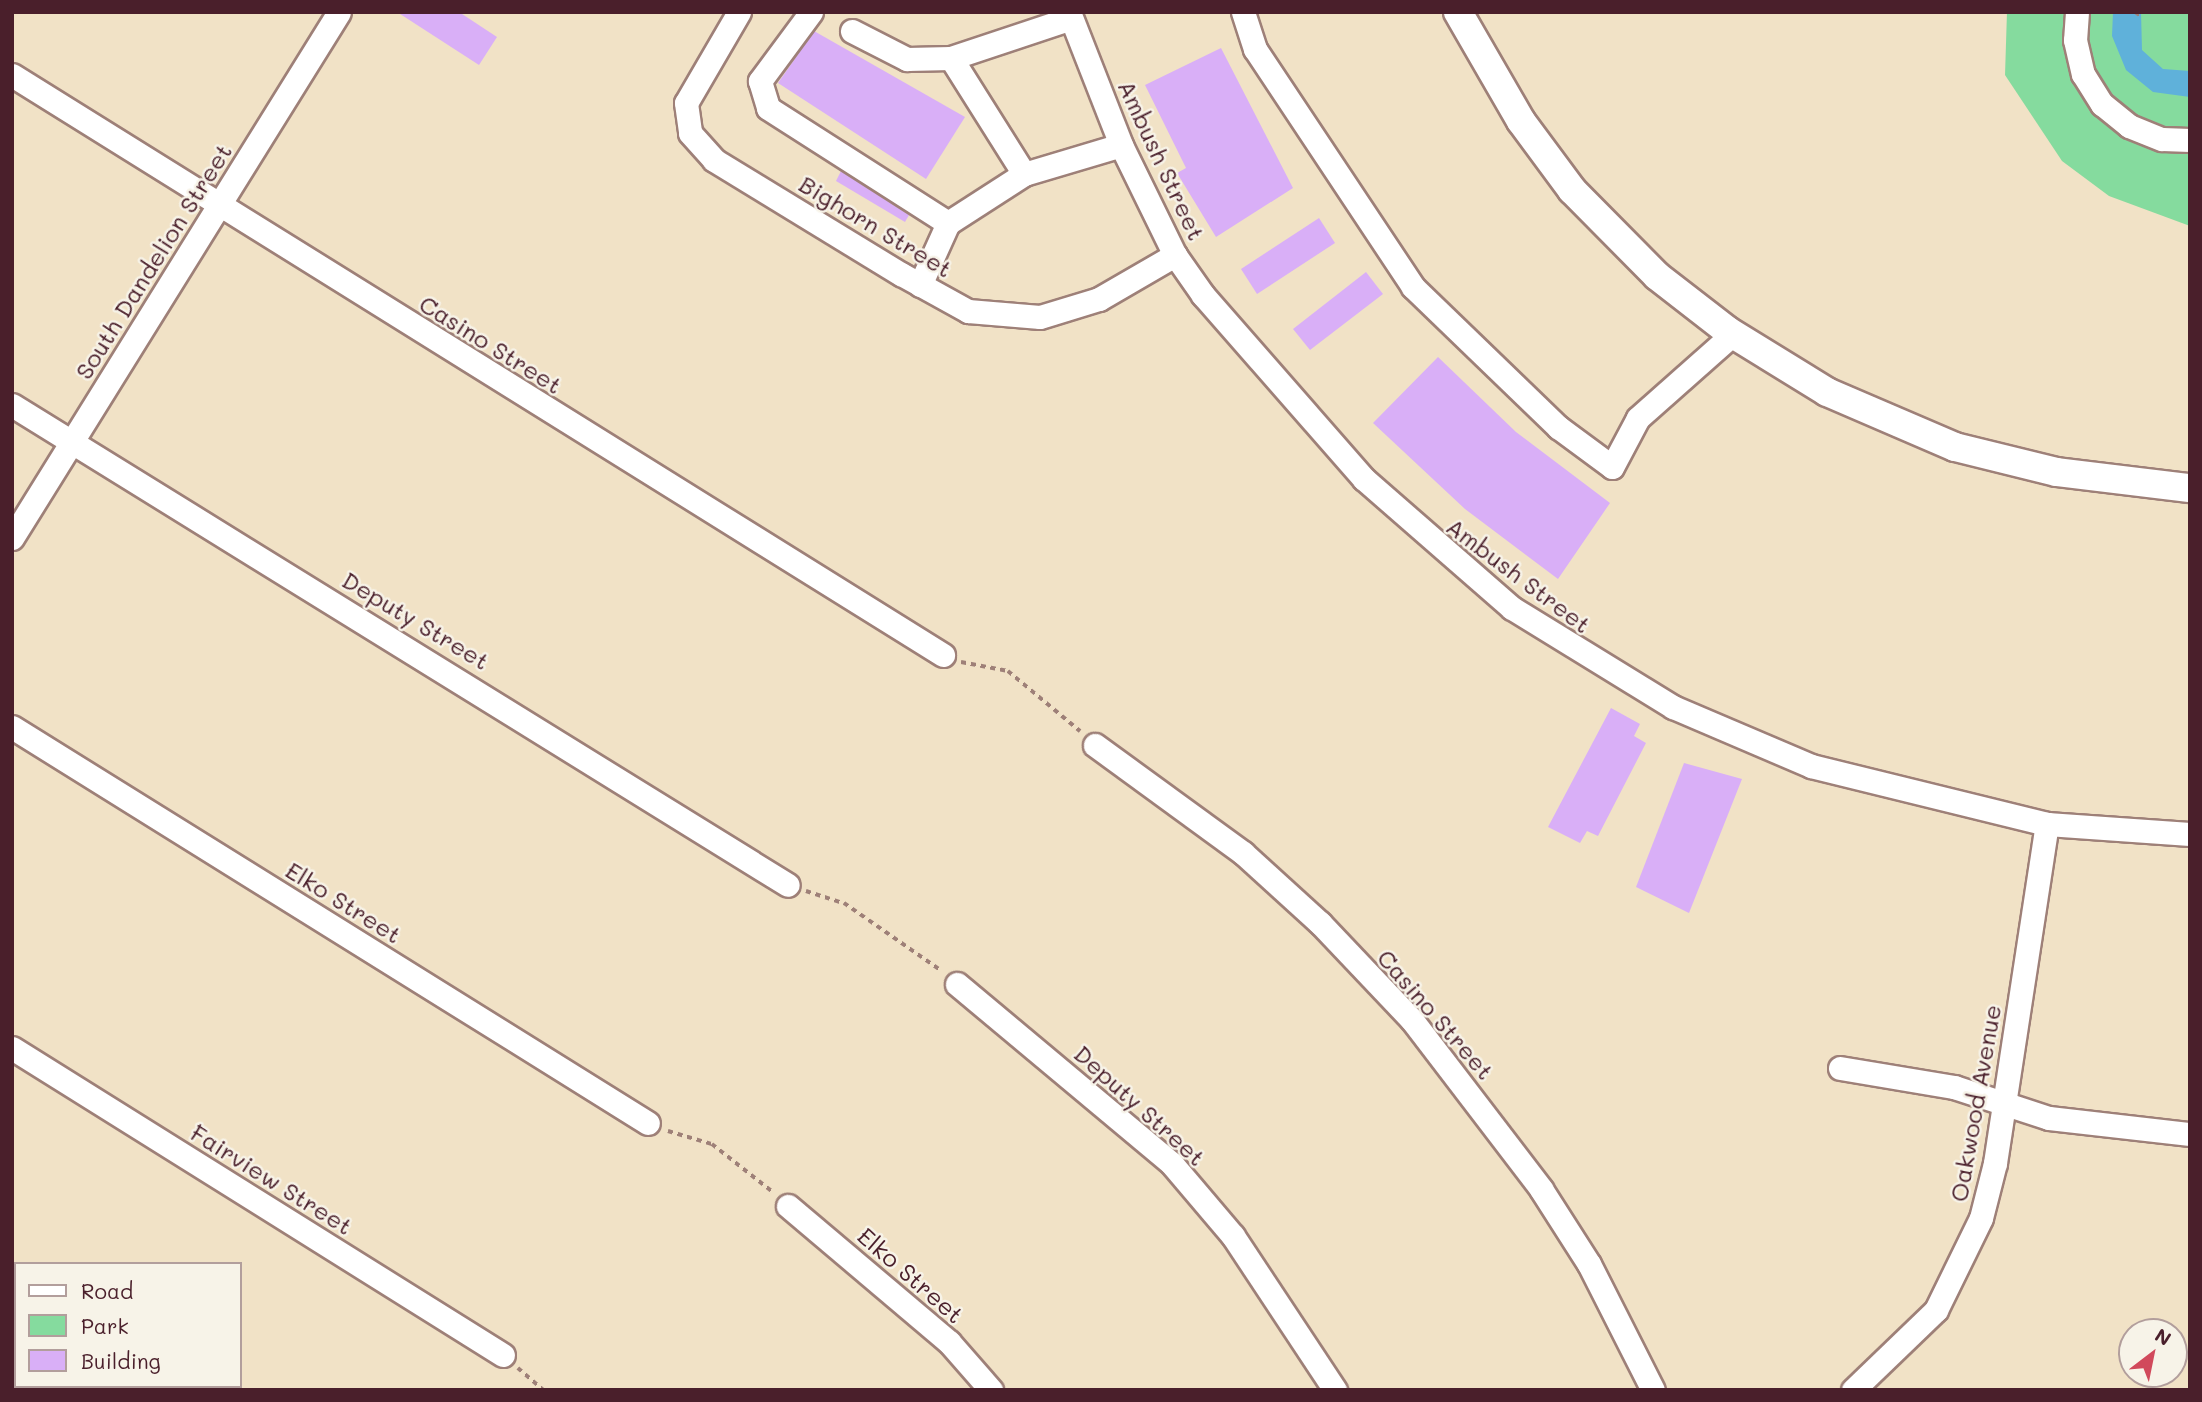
<!DOCTYPE html>
<style>
body{margin:0}
#map{position:relative;width:2202px;height:1402px;overflow:hidden;background:#f1e2c6;font-family:Mali,sans-serif}
div>[style]{position:absolute}
[style*='--x']{left:calc(var(--x)*1px);top:calc(var(--y)*1px);width:calc(var(--w)*1px);rotate:calc(var(--a)*1deg)}
.green>*{inset:0;background:#85db9e}
.water>*{inset:0;background:#5fb1da}
.building>*{inset:0;background:#d9aff7}
.path>*{height:3.5px;margin-top:-1.75px;transform-origin:0;background:repeating-linear-gradient(90deg,#9e8078 0 5px,transparent 0 10px)}
.roads{filter:drop-shadow(2px 0 #9e8078) drop-shadow(-2px 0 #9e8078) drop-shadow(0 2px #9e8078) drop-shadow(0 -2px #9e8078)}
.minor>*{height:23px;margin:-11.5px;padding:0 11.5px;transform-origin:11.5px;border-radius:11.5px;background:#fff}
.major>*{height:28px;margin:-14px;padding:0 14px;transform-origin:14px;border-radius:14px;background:#fff}
span{translate:-50% -50%;white-space:nowrap;text-align:center;line-height:1.15;-webkit-text-stroke:5px #f7f3e8;paint-order:stroke}
.street-label{font-size:24px;color:#4a1f2b}
.frame{position:absolute;inset:0;border:14px solid #4a1f2b;pointer-events:none}
.legend{position:absolute;left:14px;top:1262px;width:228px;height:126px;box-sizing:border-box;background:#f7f3e8;border:2px solid #b29e9c;margin:0;padding:9px 12px;list-style:none;font-size:21px;color:#4a1f2b}
.legend li{display:flex;align-items:center;gap:14px;height:35px}
.legend b{width:35px;border:2px solid #b29e9c}
.north{position:absolute;left:2118px;top:1318px;width:70px;height:70px;box-sizing:border-box;background:#f7f3e8;border:2px solid #b29e9c;border-radius:50%;rotate:32deg;font-size:19px;font-weight:700;line-height:28px;text-align:center;color:#4a1f2b}
.north::after{content:'';display:block;margin:auto;width:24px;height:32px;background:#d1495b;clip-path:polygon(50% 0,100% 100%,50% 72%,0 100%)}
</style>
<div id="map">
<div class="green">
<i style="clip-path:polygon(2007px 12px,2190px 12px,2190px 226px,2109px 196px,2062px 161px,2005px 75px)"></i>
</div>
<div class="water">
<i style="clip-path:polygon(2113px 12px,2141px 12px,2142px 50px,2163px 69px,2190px 71px,2190px 97px,2153px 92px,2126px 70px,2112px 36px)"></i>
</div>
<div class="building">
<i style="clip-path:polygon(397px 12px,459px 12px,497px 37px,479px 65px)"></i>
<i style="clip-path:polygon(814px 31px,965px 117px,926px 179px,778px 83px)"></i>
<i style="clip-path:polygon(1221px 48px,1293px 188px,1216px 237px,1177px 173px,1186px 168px,1145px 85px)"></i>
<i style="clip-path:polygon(841px 171px,909px 215px,905px 222px,836px 181px)"></i>
<i style="clip-path:polygon(1319px 218px,1335px 243px,1257px 294px,1241px 269px)"></i>
<i style="clip-path:polygon(1366px 272px,1383px 294px,1310px 350px,1293px 329px)"></i>
<i style="clip-path:polygon(1438px 357px,1516px 432px,1610px 503px,1558px 579px,1465px 509px,1373px 423px)"></i>
<i style="clip-path:polygon(1611px 708px,1640px 724px,1634px 736px,1646px 743px,1598px 836px,1587px 831px,1580px 843px,1548px 827px)"></i>
<i style="clip-path:polygon(1684px 763px,1742px 779px,1689px 913px,1636px 887px)"></i>
</div>
<div class="path">
<i style="--x:2135;--y:12;--w:7;--a:34"></i>
<i style="--x:961;--y:662;--w:48;--a:10.8"></i>
<i style="--x:1008;--y:671;--w:94;--a:39.8"></i>
<i style="--x:806;--y:891;--w:40;--a:18"></i>
<i style="--x:844;--y:903;--w:119;--a:34.8"></i>
<i style="--x:668;--y:1131;--w:46;--a:16.5"></i>
<i style="--x:712;--y:1144;--w:79;--a:38.3"></i>
<i style="--x:518;--y:1368;--w:33;--a:41"></i>
</div>
<div class="roads">
<div class="minor">
<i style="--x:739;--y:12;--w:105;--a:120.2"></i>
<i style="--x:686;--y:103;--w:30;--a:82"></i>
<i style="--x:690;--y:133;--w:36;--a:48"></i>
<i style="--x:714;--y:160;--w:219;--a:31.4"></i>
<i style="--x:901;--y:274;--w:77;--a:28.9"></i>
<i style="--x:968;--y:311;--w:72;--a:4.8"></i>
<i style="--x:1040;--y:317;--w:62;--a:-17"></i>
<i style="--x:1099;--y:299;--w:88;--a:-30.1"></i>
<i style="--x:811;--y:12;--w:86;--a:126.5"></i>
<i style="--x:760;--y:81;--w:28;--a:73"></i>
<i style="--x:768;--y:108;--w:214;--a:32.6"></i>
<i style="--x:948;--y:223;--w:68;--a:114.3"></i>
<i style="--x:1069;--y:12;--w:143;--a:68.6"></i>
<i style="--x:1121;--y:145;--w:123;--a:63.9"></i>
<i style="--x:1175;--y:255;--w:49;--a:55"></i>
<i style="--x:1203;--y:295;--w:244;--a:48.8"></i>
<i style="--x:1364;--y:479;--w:196;--a:41.1"></i>
<i style="--x:1512;--y:608;--w:189;--a:31.6"></i>
<i style="--x:1673;--y:707;--w:150;--a:23.1"></i>
<i style="--x:1811;--y:766;--w:243;--a:13.8"></i>
<i style="--x:2047;--y:824;--w:143;--a:4"></i>
<i style="--x:1243;--y:12;--w:39;--a:72"></i>
<i style="--x:1255;--y:49;--w:286;--a:56.4"></i>
<i style="--x:1413;--y:287;--w:202;--a:44"></i>
<i style="--x:1558;--y:427;--w:67;--a:36.5"></i>
<i style="--x:1612;--y:467;--w:55;--a:-62"></i>
<i style="--x:1638;--y:418;--w:127;--a:-41.5"></i>
<i style="--x:2077;--y:12;--w:28;--a:94"></i>
<i style="--x:2075;--y:40;--w:35;--a:77"></i>
<i style="--x:2083;--y:74;--w:36;--a:58"></i>
<i style="--x:2102;--y:104;--w:35;--a:39"></i>
<i style="--x:2129;--y:126;--w:35;--a:22"></i>
<i style="--x:2162;--y:139;--w:28;--a:2"></i>
<i style="--x:852;--y:31;--w:62;--a:27"></i>
<i style="--x:907;--y:59;--w:44;--a:-1.3"></i>
<i style="--x:951;--y:58;--w:126;--a:-18.4"></i>
<i style="--x:951;--y:58;--w:137;--a:57.8"></i>
<i style="--x:1024;--y:174;--w:101;--a:-16.6"></i>
<i style="--x:12;--y:75;--w:1097;--a:31.92"></i>
<i style="--x:948;--y:223;--w:90;--a:-32.8"></i>
<i style="--x:12;--y:405;--w:912;--a:31.74"></i>
<i style="--x:12;--y:538;--w:619;--a:-58.13"></i>
<i style="--x:12;--y:727;--w:749;--a:31.91"></i>
<i style="--x:1095;--y:745;--w:183;--a:36.1"></i>
<i style="--x:1243;--y:853;--w:104;--a:42.3"></i>
<i style="--x:1320;--y:923;--w:134;--a:46.5"></i>
<i style="--x:1412;--y:1020;--w:213;--a:52.6"></i>
<i style="--x:1541;--y:1189;--w:89;--a:57.4"></i>
<i style="--x:1589;--y:1264;--w:141;--a:63.1"></i>
<i style="--x:957;--y:984;--w:280;--a:39.9"></i>
<i style="--x:1172;--y:1164;--w:94;--a:49.7"></i>
<i style="--x:1233;--y:1236;--w:185;--a:56.5"></i>
<i style="--x:12;--y:1048;--w:579;--a:32.02"></i>
<i style="--x:1840;--y:1068;--w:116;--a:9.5"></i>
<i style="--x:1954;--y:1087;--w:100;--a:18.1"></i>
<i style="--x:2049;--y:1118;--w:142;--a:6.5"></i>
<i style="--x:788;--y:1206;--w:211;--a:40.2"></i>
<i style="--x:949;--y:1342;--w:64;--a:48.8"></i>
<i style="--x:12;--y:1354;--w:4;--a:27"></i>
<i style="--x:64;--y:1386;--w:7;--a:34"></i>
<i style="--x:1853;--y:1390;--w:115;--a:-43.9"></i>
<i style="--x:1936;--y:1310;--w:102;--a:-63.9"></i>
<i style="--x:1981;--y:1218;--w:57;--a:-75.7"></i>
<i style="--x:1995;--y:1163;--w:343;--a:-81.3"></i>
</div>
<div class="major">
<i style="--x:1458;--y:12;--w:126;--a:60"></i>
<i style="--x:1521;--y:121;--w:86;--a:53.5"></i>
<i style="--x:1572;--y:190;--w:121;--a:45.3"></i>
<i style="--x:1657;--y:276;--w:90;--a:37.8"></i>
<i style="--x:1728;--y:331;--w:116;--a:31.6"></i>
<i style="--x:1827;--y:392;--w:139;--a:23.3"></i>
<i style="--x:1955;--y:447;--w:105;--a:13.8"></i>
<i style="--x:2057;--y:472;--w:134;--a:6.9"></i>
</div>
</div>
<div class="street-label">
<span style="left:1162px;top:160px;rotate:65deg">Ambush Street</span>
<span style="left:876px;top:226px;rotate:31deg">Bighorn Street</span>
<span style="left:153px;top:261px;rotate:-58deg">South Dandelion Street</span>
<span style="left:491px;top:344px;rotate:32deg">Casino Street</span>
<span style="left:1519px;top:575px;rotate:37deg">Ambush Street</span>
<span style="left:416px;top:620px;rotate:31deg">Deputy Street</span>
<span style="left:344px;top:902px;rotate:32deg">Elko Street</span>
<span style="left:1436px;top:1014px;rotate:49deg">Casino Street</span>
<span style="left:1975px;top:1103px;rotate:-80deg">Oakwood Avenue</span>
<span style="left:1140px;top:1105px;rotate:42deg">Deputy Street</span>
<span style="left:272px;top:1179px;rotate:32deg">Fairview Street</span>
<span style="left:911px;top:1275px;rotate:41deg">Elko Street</span>
</div>
<div class="frame"></div>
<ul class="legend">
<li><b style="height:9px;background:#fff"></b>Road</li>
<li><b style="height:19px;background:#85db9e"></b>Park</li>
<li><b style="height:19px;background:#d9aff7"></b>Building</li>
</ul>
<div class="north">N</div>
</div>
